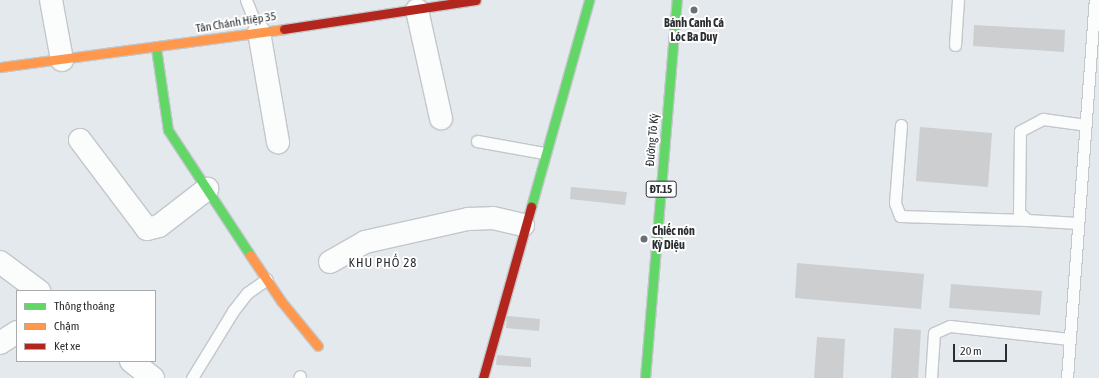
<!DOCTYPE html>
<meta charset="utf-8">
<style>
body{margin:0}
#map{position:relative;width:1099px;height:378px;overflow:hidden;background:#e4e9ee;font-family:"Asap Condensed",sans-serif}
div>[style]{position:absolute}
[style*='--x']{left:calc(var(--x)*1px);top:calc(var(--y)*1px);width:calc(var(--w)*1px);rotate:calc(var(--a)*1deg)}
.building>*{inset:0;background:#cccecf}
.roads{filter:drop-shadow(1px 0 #c3c7ca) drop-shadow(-1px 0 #c3c7ca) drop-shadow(0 1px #c3c7ca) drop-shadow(0 -1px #c3c7ca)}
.lane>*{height:11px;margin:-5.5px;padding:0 5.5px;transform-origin:5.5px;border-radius:5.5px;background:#fbfcfc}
.street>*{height:22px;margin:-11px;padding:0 11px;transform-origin:11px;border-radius:11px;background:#fbfcfc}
.fast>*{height:9px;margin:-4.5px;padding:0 4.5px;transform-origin:4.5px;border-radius:4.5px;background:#63d668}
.slow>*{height:9px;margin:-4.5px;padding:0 4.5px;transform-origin:4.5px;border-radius:4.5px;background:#ff974d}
.jam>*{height:9px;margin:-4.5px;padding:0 4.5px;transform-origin:4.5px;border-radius:4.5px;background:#b3261e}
.dots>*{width:11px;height:11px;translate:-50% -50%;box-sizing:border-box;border:2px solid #fff;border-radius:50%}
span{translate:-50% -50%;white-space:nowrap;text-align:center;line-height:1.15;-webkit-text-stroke:4px #fff;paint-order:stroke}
.shield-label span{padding:1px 3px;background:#fff;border:1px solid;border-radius:3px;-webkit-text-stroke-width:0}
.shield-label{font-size:11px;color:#2b2e31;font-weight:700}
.street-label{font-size:12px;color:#2b2e31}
.poi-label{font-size:12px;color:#2b2e31;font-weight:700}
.left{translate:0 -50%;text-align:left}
.neighbourhood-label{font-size:13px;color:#2b2e31;letter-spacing:1px}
.legend{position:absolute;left:16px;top:290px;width:140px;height:72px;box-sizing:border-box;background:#fff;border:1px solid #aaabad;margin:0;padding:5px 7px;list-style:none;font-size:12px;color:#2b2e31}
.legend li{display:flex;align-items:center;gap:8px;height:20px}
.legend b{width:20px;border:1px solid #aaabad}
.scale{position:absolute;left:953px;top:344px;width:54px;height:18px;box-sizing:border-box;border:2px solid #2b2e31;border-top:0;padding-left:5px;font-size:12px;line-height:14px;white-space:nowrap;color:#2b2e31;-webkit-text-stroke:3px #fff;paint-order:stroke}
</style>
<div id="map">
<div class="building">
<i style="clip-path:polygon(974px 25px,1065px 30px,1064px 52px,973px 46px)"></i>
<i style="clip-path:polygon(920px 127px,992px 133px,988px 187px,916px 181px)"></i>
<i style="clip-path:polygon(571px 187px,627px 192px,625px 205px,570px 199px)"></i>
<i style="clip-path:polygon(797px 263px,924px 274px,921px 309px,795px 298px)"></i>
<i style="clip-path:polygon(951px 284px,1042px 291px,1040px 315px,949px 308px)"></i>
<i style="clip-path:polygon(507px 316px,540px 319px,539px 331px,506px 328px)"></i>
<i style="clip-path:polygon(894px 328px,921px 330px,918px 378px,891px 378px)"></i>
<i style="clip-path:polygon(817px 337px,845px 339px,843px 378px,814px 378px)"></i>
<i style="clip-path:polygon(497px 355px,531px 358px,531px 367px,496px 365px)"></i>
</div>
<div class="roads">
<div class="lane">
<i style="--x:246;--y:0;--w:35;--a:68"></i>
<i style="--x:955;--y:45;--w:45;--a:-86.2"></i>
<i style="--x:901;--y:125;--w:78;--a:94.4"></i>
<i style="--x:895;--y:203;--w:14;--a:69"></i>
<i style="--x:900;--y:216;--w:127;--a:1.8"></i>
<i style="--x:477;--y:141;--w:68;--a:10.2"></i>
<i style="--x:1078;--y:223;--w:51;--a:-176.6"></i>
<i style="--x:1027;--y:220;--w:11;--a:-135"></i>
<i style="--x:1019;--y:212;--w:81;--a:-89.3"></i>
<i style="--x:1020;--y:131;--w:26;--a:-28"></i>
<i style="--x:1043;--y:119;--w:43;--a:7.9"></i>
<i style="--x:192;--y:378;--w:79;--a:-58.5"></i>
<i style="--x:233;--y:311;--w:23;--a:-52"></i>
<i style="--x:247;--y:293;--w:24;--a:-35"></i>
<i style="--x:299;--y:378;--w:2;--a:-63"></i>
<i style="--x:931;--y:378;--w:45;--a:-86.2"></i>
<i style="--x:934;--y:333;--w:17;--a:-24"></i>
<i style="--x:950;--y:326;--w:120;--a:6.2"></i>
<i style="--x:1067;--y:378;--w:379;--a:-85.8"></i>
</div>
<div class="street">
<i style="--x:51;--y:0;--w:61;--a:79.6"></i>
<i style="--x:417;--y:10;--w:111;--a:77.5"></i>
<i style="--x:259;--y:32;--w:112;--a:80.2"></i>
<i style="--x:80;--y:140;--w:111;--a:53"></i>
<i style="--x:147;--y:229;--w:12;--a:-14"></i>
<i style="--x:159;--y:226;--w:61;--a:-37.6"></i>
<i style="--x:0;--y:262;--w:49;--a:36.6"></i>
<i style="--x:330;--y:262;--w:40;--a:-29.7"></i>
<i style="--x:365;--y:242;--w:106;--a:-12.6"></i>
<i style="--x:468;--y:219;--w:25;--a:-2"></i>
<i style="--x:493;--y:218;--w:31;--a:13"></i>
<i style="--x:0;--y:343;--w:20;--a:-33"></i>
<i style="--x:131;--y:361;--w:28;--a:38"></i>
</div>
<div class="fast">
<i style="--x:156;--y:48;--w:83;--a:81.7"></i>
<i style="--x:168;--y:130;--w:149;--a:56.7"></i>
<i style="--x:531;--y:207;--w:215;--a:-74.3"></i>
<i style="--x:645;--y:378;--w:379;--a:-85.2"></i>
</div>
<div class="slow">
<i style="--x:0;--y:67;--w:287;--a:-7.6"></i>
<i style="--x:250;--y:255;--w:55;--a:56"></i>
<i style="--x:281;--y:301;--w:58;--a:50.6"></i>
</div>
<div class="jam">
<i style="--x:284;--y:29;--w:194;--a:-8.6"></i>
<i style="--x:483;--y:378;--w:178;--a:-74.3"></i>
</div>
</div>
<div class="dots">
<i style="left:694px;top:10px;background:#6c6f73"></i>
<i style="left:644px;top:239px;background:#6c6f73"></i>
</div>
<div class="shield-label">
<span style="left:661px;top:189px">ĐT.15</span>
</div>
<div class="street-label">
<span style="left:236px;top:23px;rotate:-9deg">Tân Chánh Hiệp 35</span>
<span style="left:653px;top:140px;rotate:-85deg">Đường Tô Ký</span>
</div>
<div class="poi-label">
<span style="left:694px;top:31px">Bánh Canh Cá<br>Lóc Ba Duy</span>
<span class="left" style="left:652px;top:239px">Chiếc nón<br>Kỳ Diệu</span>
</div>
<div class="neighbourhood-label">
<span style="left:383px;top:263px">KHU PHỐ 28</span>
</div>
<ul class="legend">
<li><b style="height:5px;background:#63d668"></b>Thông thoáng</li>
<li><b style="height:5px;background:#ff974d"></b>Chậm</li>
<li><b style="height:5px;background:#b3261e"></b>Kẹt xe</li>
</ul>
<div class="scale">20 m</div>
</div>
